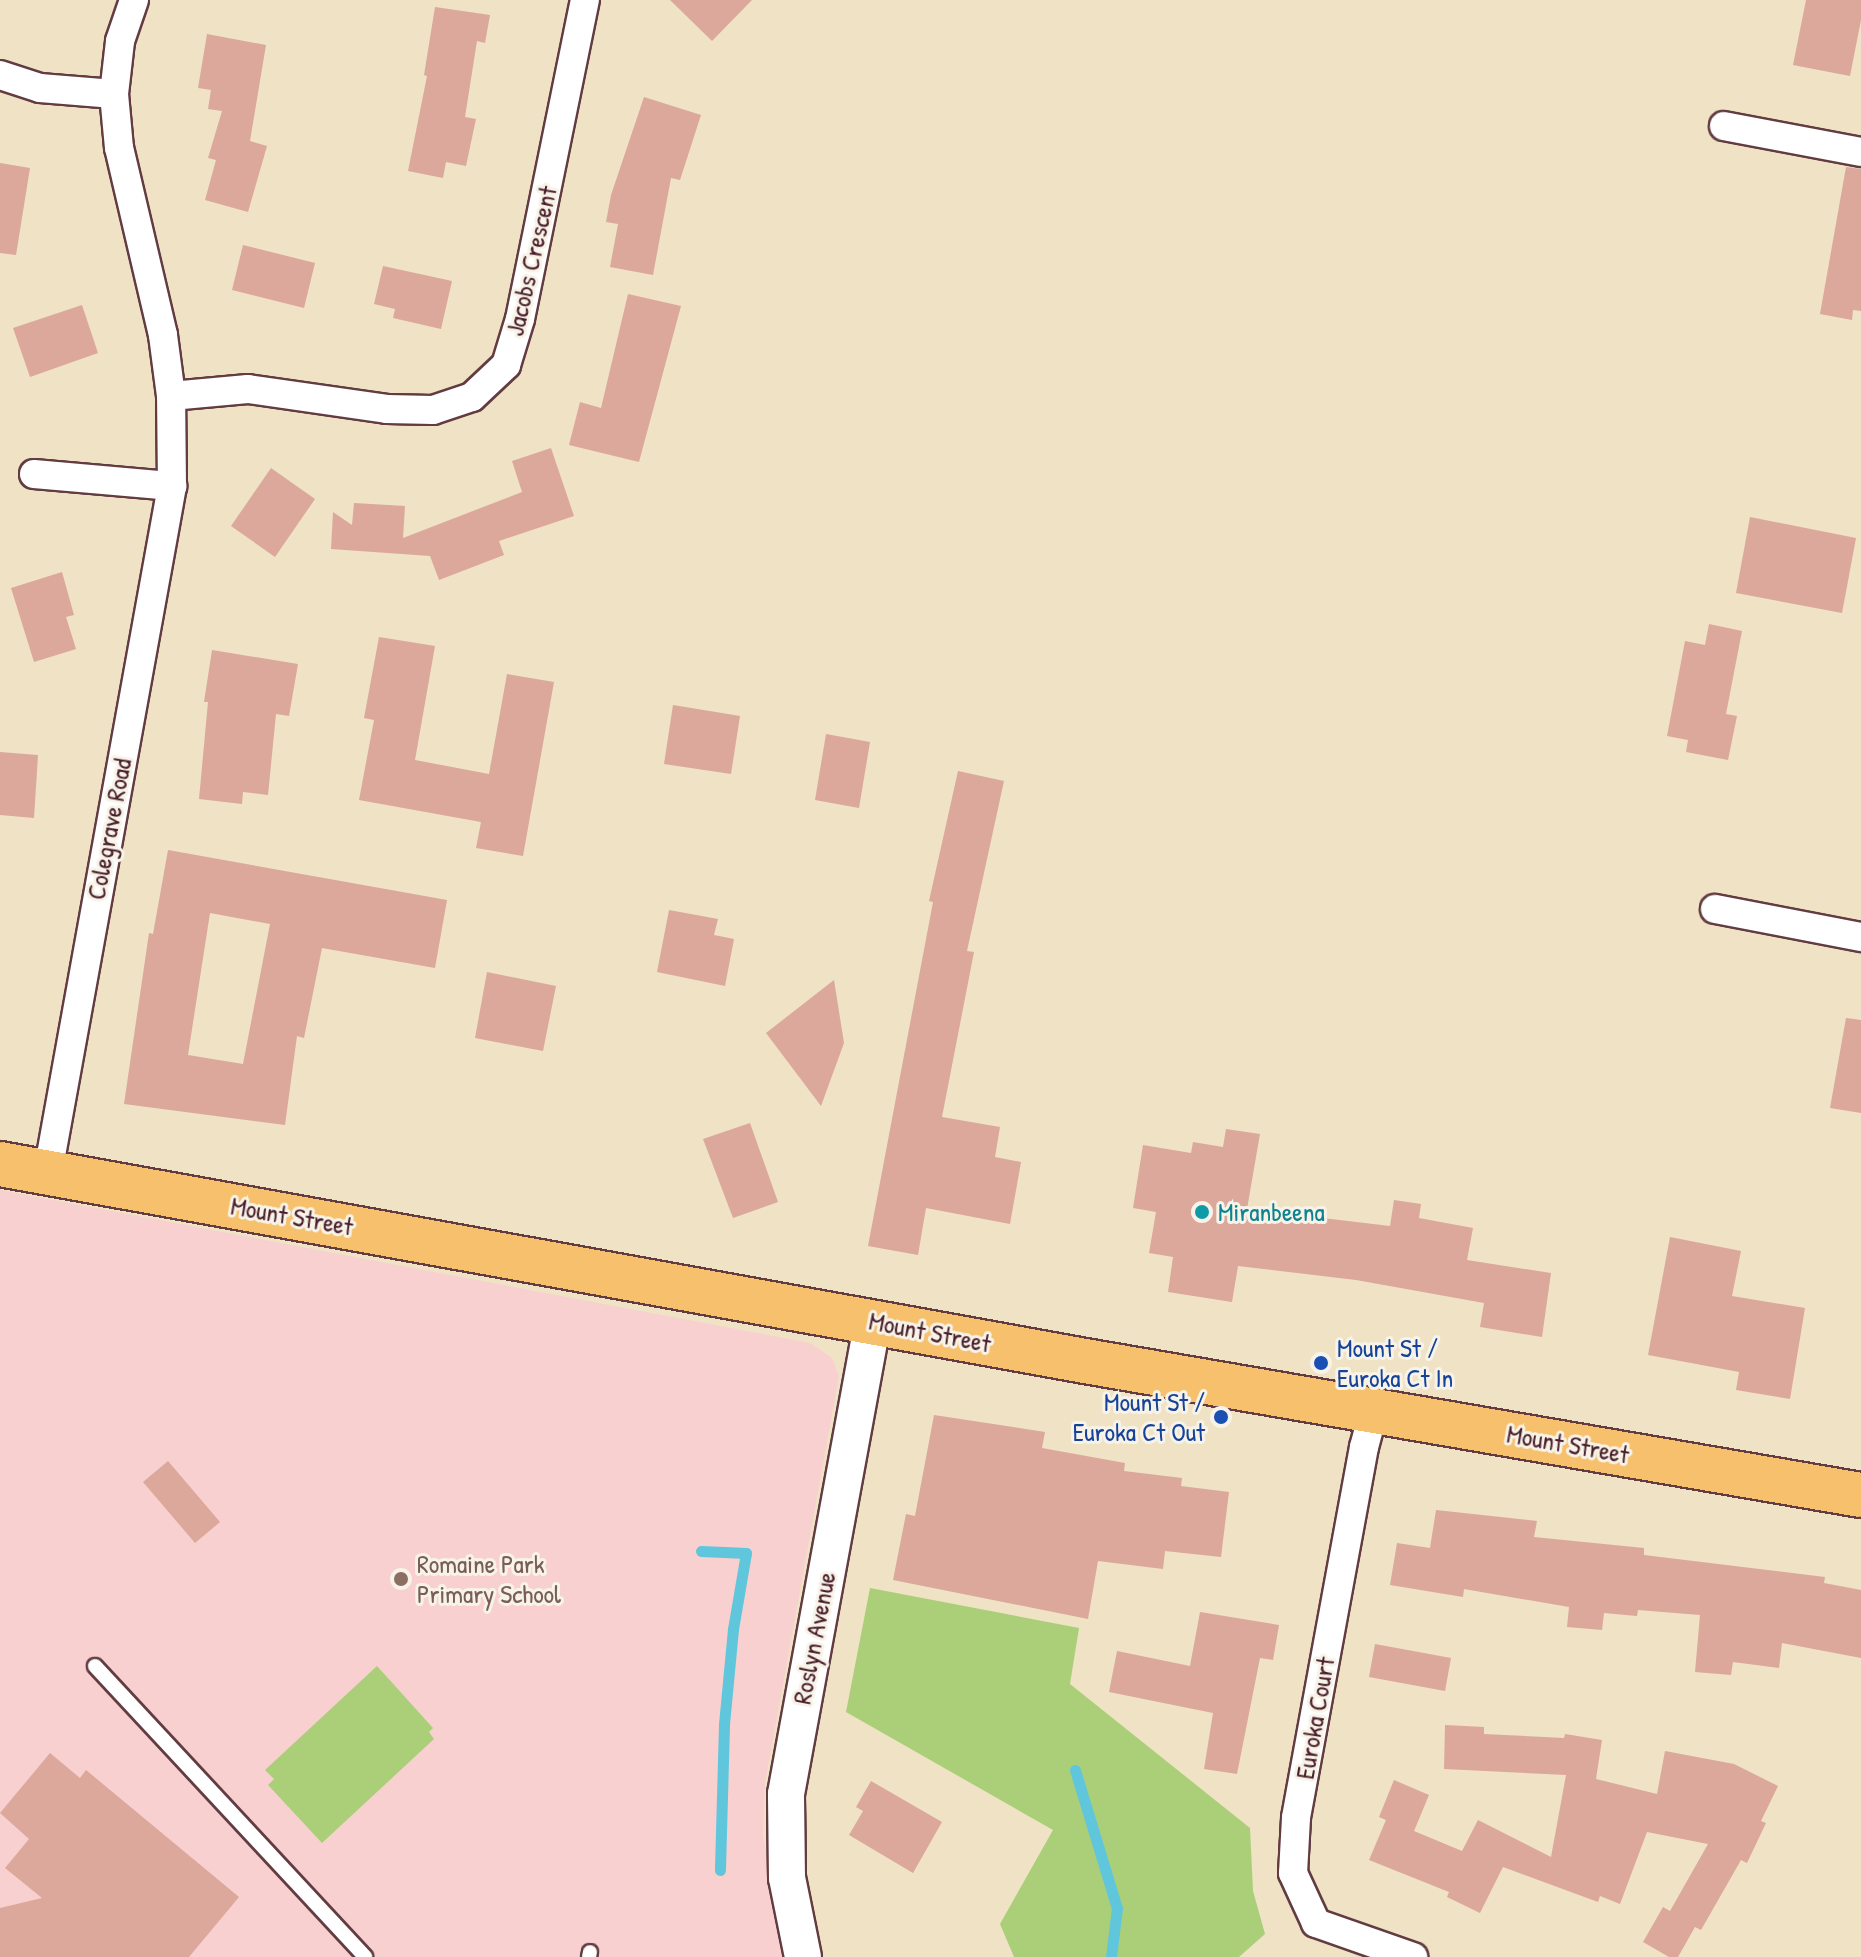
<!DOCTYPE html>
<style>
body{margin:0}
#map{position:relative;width:1861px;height:1957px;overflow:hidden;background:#efe2c5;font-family:"Patrick Hand",sans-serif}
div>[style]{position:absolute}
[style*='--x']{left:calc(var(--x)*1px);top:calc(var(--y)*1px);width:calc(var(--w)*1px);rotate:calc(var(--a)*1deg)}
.built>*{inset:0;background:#f7d0cf}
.green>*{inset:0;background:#abcf79}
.stream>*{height:11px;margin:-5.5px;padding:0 5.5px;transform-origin:5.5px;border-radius:5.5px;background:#5fc6dc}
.building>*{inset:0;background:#dba89b}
.roads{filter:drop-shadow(2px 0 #633c42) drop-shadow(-2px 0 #633c42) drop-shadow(0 2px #633c42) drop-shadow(0 -2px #633c42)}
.service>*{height:14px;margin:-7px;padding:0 7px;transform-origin:7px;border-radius:7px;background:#fff}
.minor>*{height:28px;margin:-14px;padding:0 14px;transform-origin:14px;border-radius:14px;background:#fff}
.tertiary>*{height:36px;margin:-18px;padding:0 18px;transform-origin:18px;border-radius:18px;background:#fff}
.trunk>*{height:44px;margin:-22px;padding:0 22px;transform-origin:22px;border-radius:22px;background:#f7c06c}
.dots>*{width:22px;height:22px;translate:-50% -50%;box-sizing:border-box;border:4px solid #f7f3e8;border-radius:50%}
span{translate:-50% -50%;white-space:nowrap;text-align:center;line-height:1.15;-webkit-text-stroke:6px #f7f3e8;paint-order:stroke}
.street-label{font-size:26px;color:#4a1f2b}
.culture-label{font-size:26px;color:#0d838f}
.left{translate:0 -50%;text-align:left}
.transit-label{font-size:26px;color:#164399}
.right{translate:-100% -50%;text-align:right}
.education-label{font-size:26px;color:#785e54}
</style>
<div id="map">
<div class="built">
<i style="clip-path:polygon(0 1190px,810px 1343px,832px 1358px,839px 1376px,765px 1783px,763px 1835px,784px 1957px,0 1957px)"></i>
</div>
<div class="green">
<i style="clip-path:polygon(870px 1588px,1079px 1628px,1070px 1684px,1250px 1828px,1253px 1891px,1265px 1934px,1239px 1957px,1014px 1957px,1000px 1924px,1053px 1830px,846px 1712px)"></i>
<i style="clip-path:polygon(377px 1666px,433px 1728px,429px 1732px,434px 1739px,322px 1843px,268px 1785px,274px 1779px,265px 1770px)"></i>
</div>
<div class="stream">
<i style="--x:701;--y:1551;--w:45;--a:2.5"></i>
<i style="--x:746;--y:1553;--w:77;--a:99.7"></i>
<i style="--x:733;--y:1629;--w:96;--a:95.4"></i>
<i style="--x:724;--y:1725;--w:145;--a:91.6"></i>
<i style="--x:1075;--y:1770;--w:144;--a:73.1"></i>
<i style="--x:1117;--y:1908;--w:49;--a:97"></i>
</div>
<div class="building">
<i style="clip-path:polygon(670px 0,752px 0,712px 41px)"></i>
<i style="clip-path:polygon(1806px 0,1861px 0,1861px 20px,1850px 76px,1793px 65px)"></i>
<i style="clip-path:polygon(435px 7px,490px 15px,485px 43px,477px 41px,465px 117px,476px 119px,466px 166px,446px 162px,443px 178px,408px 171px,427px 76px,424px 75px)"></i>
<i style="clip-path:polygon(207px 34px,266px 45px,250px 141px,267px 146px,248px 212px,205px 200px,216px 160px,208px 158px,222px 111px,208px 109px,211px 90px,198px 88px)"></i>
<i style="clip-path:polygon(644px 97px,701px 115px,680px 180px,671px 178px,653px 275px,610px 267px,618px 224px,606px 222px,611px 195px)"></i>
<i style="clip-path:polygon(0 163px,30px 168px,16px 255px,0 253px)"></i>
<i style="clip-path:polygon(1846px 167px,1861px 169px,1861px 311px,1853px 310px,1852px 320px,1820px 314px)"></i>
<i style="clip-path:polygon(243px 245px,315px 263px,304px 308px,232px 290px)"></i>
<i style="clip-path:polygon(383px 266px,452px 281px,441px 329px,393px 318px,395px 309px,374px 304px)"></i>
<i style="clip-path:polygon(628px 294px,681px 306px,639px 462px,569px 445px,580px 402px,601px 408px)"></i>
<i style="clip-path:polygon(82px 305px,98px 353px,30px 377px,13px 328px)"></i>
<i style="clip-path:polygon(551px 448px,574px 516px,499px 541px,504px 555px,439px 580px,430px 556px,331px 549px,333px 512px,352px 525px,354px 503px,405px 506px,403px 538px,522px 492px,512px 461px)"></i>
<i style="clip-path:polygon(271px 468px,315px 499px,275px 557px,231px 526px)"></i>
<i style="clip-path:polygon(1750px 517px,1856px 538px,1842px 613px,1736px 593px)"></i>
<i style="clip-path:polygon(62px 572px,74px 615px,66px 617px,76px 649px,34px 662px,11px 588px)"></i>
<i style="clip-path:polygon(1709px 624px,1742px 631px,1726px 714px,1737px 716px,1728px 760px,1686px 752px,1688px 740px,1667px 736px,1685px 641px,1705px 645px)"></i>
<i style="clip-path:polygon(379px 637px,435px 646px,415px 760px,489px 774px,507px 674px,554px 682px,523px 856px,476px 848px,481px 822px,359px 800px,374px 720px,364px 718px)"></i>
<i style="clip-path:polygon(212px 650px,298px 664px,289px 716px,276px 714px,268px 795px,243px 792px,242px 804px,199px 799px,208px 702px,204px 702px)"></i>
<i style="clip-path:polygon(673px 705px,740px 716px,731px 774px,664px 764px)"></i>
<i style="clip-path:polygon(826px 734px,870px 742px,859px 808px,815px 800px)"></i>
<i style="clip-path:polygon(0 752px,38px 755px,34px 818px,0 815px)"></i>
<i style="clip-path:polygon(958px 771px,1004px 781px,967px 951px,974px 952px,942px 1117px,1000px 1127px,995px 1157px,1021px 1162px,1010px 1224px,926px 1208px,918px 1255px,868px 1246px,933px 902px,929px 901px)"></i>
<i style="clip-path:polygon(evenodd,168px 850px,447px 900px,435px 968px,322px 948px,304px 1038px,297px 1036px,285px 1125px,124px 1104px,149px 933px,153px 934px,168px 850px,210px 913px,270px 924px,243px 1064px,188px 1055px,210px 913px)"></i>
<i style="clip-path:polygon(669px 910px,718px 919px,714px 935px,734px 939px,725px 986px,657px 972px)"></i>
<i style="clip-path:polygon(487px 972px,556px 986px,543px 1051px,475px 1038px)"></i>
<i style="clip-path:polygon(834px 980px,844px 1043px,821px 1106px,766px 1033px)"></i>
<i style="clip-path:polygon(1846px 1018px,1861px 1020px,1861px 1113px,1830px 1108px)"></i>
<i style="clip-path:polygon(750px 1123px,778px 1202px,733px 1218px,703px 1139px)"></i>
<i style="clip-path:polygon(1226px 1129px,1260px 1134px,1247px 1209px,1390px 1226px,1394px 1200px,1421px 1204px,1419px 1218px,1473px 1228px,1467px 1260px,1551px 1273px,1542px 1337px,1480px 1327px,1484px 1303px,1356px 1280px,1238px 1266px,1232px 1302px,1168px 1292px,1173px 1257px,1149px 1253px,1156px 1212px,1133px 1208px,1143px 1145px,1191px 1153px,1193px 1142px,1223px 1147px)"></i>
<i style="clip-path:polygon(1670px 1237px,1741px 1251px,1732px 1296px,1805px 1308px,1790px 1399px,1736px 1390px,1739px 1372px,1648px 1355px)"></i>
<i style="clip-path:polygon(934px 1415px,1045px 1432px,1042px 1448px,1125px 1463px,1124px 1471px,1182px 1478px,1181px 1486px,1229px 1492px,1221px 1557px,1165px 1551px,1163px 1569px,1098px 1561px,1088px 1619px,893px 1580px,906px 1514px,915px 1516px)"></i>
<i style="clip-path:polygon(168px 1461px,220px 1522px,195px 1543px,143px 1482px)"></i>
<i style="clip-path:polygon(1436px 1510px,1537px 1521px,1534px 1537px,1644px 1548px,1644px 1555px,1825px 1577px,1824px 1583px,1861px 1590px,1861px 1658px,1782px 1643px,1779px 1668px,1733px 1662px,1731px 1675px,1695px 1672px,1700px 1615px,1638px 1610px,1637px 1616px,1604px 1613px,1602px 1630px,1567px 1627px,1569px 1607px,1464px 1589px,1463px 1597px,1390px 1585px,1397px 1543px,1430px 1548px)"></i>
<i style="clip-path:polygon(1200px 1612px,1279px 1625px,1273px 1660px,1260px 1658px,1237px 1774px,1204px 1769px,1213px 1713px,1109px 1692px,1117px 1651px,1190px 1666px)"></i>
<i style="clip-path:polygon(1375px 1644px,1451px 1658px,1445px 1691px,1369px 1677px)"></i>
<i style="clip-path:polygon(1445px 1725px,1484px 1727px,1484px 1734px,1564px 1738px,1565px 1734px,1602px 1740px,1596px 1779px,1657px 1794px,1665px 1751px,1734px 1764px,1778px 1786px,1761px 1821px,1766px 1823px,1747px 1863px,1741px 1860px,1701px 1930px,1695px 1927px,1678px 1957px,1669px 1957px,1643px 1942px,1663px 1907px,1670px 1911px,1708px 1844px,1647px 1832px,1620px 1904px,1600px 1896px,1598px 1902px,1503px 1867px,1480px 1913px,1447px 1897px,1449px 1892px,1369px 1860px,1386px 1820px,1379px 1817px,1394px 1780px,1429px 1795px,1414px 1831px,1462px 1851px,1478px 1820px,1551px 1857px,1566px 1775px,1444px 1769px)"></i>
<i style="clip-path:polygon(50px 1753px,80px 1778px,86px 1770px,239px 1897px,189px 1957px,0 1957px,0 1908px,42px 1898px,5px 1868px,29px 1839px,0 1813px)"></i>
<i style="clip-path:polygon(871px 1781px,942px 1822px,913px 1873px,849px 1835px,863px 1811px,856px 1807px)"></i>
</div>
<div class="roads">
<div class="service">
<i style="--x:95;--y:1666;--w:397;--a:47.1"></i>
<i style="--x:589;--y:1957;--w:5;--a:-79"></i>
</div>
<div class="minor">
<i style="--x:0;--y:75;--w:42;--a:18"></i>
<i style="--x:40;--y:88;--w:74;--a:4.6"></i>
<i style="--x:1724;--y:126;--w:139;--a:10.7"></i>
<i style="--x:171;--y:396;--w:77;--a:-5.2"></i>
<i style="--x:248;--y:389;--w:140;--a:8.2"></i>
<i style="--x:387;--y:409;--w:46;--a:1.2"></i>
<i style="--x:433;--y:410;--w:41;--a:-18.4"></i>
<i style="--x:472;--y:397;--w:47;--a:-43.3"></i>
<i style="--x:506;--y:365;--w:48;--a:-73.1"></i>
<i style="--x:520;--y:319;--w:326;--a:-78.5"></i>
<i style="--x:34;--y:474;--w:139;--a:5"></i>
<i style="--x:1715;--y:909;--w:149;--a:10.9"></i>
<i style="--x:48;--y:1172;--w:697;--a:-79.75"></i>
<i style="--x:172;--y:486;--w:90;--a:-90.6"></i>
<i style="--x:171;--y:396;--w:62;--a:-97.5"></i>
<i style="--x:163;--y:335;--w:192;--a:-103.2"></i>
<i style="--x:119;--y:148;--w:54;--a:-95.3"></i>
<i style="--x:114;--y:94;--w:53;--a:-83.5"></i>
<i style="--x:120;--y:41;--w:43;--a:-71.1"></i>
<i style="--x:1374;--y:1410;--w:38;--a:105"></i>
<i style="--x:1364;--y:1447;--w:377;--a:100.4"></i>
<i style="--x:1296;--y:1818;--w:55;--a:93.1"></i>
<i style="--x:1293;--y:1873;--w:55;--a:65.3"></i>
<i style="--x:1316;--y:1923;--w:103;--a:19.3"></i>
</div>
<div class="tertiary">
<i style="--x:803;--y:1957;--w:81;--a:-101.4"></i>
<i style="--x:787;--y:1878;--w:84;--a:-90.7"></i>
<i style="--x:786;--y:1794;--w:481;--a:-79.6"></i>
</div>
<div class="trunk">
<i style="--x:0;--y:1164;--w:1103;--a:10.29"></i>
<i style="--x:1085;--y:1361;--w:787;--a:9.8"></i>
</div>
</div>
<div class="dots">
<i style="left:1202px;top:1212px;background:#0f9aa8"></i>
<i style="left:1321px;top:1363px;background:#1a4fb4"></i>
<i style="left:1221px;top:1417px;background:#1a4fb4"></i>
<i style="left:401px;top:1579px;background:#8d6e63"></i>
</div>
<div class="street-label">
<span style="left:531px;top:261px;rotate:-77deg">Jacobs Crescent</span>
<span style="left:109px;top:829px;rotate:-79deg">Colegrave Road</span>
<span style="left:292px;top:1216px;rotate:10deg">Mount Street</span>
<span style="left:930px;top:1332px;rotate:11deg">Mount Street</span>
<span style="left:1568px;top:1444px;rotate:10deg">Mount Street</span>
<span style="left:814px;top:1638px;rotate:-79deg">Roslyn Avenue</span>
<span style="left:1315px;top:1718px;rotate:-80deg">Euroka Court</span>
</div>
<div class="culture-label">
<span class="left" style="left:1218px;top:1212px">Miranbeena</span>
</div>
<div class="transit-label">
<span class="left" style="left:1337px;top:1363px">Mount St /<br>Euroka Ct In</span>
<span class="right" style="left:1205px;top:1417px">Mount St /<br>Euroka Ct Out</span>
</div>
<div class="education-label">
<span class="left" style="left:417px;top:1579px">Romaine Park<br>Primary School</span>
</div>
</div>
